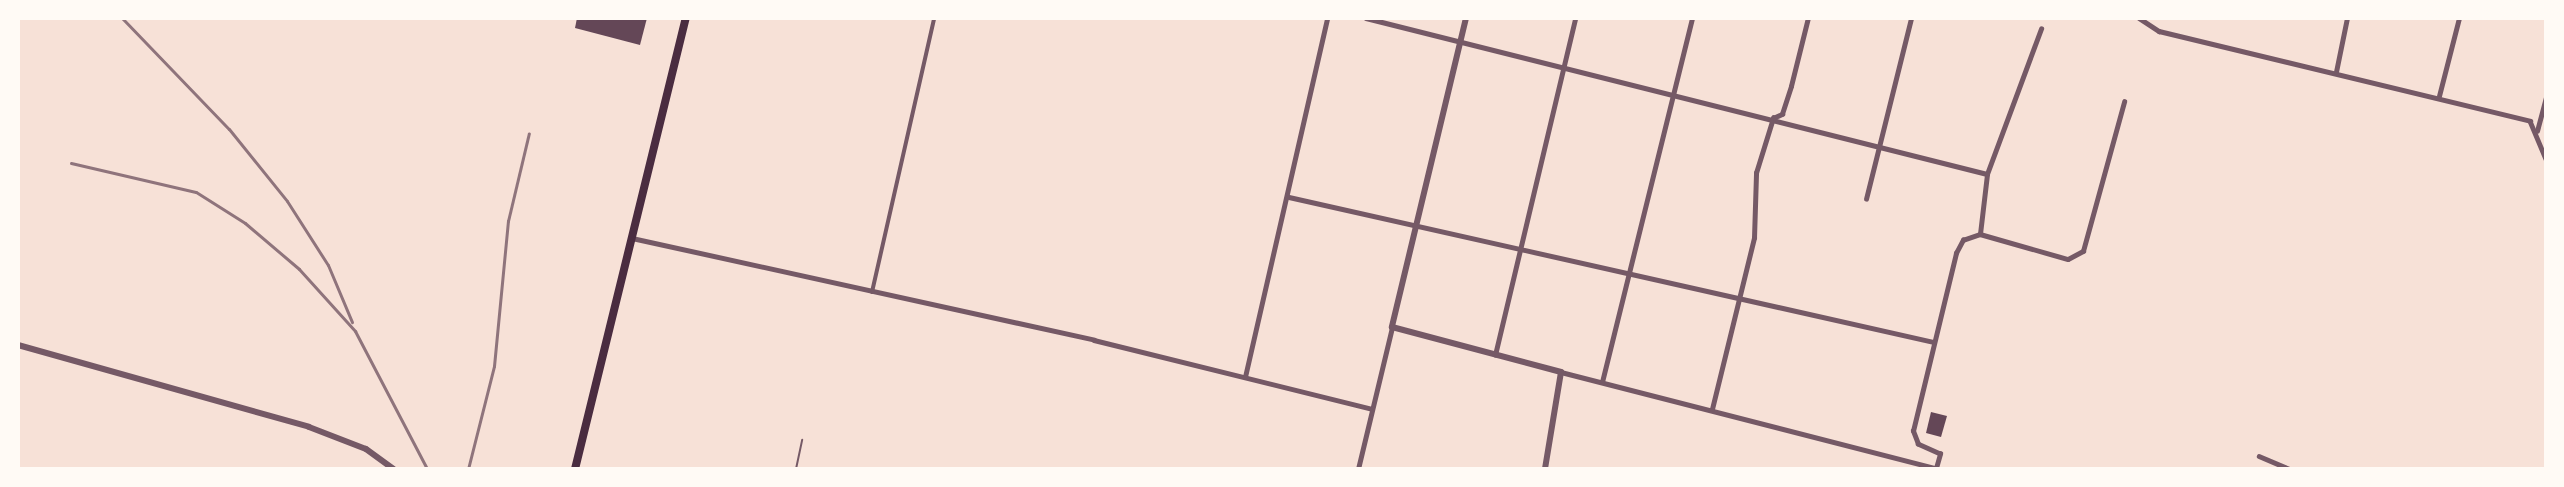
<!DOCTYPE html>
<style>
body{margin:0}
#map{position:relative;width:2564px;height:487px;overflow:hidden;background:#f7e1d7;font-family:"Roboto Condensed",sans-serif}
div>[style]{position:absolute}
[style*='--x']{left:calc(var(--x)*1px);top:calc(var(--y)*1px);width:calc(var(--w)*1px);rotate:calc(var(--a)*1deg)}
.building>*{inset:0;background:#644757}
.service>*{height:2px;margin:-1px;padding:0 1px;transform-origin:1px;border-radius:1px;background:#755966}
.pedestrian>*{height:4px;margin:-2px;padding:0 2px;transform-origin:2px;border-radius:2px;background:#755966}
.minor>*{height:4.5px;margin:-2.25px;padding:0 2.25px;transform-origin:2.25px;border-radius:2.25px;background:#755966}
.tertiary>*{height:6px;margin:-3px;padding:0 3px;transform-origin:3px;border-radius:3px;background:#755966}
.primary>*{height:8px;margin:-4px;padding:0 4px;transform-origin:4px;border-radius:4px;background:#4a2c40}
.rail>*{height:3px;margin:-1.5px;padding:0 1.5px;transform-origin:1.5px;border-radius:1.5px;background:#8f747c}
span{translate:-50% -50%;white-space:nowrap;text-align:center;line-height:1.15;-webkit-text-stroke:4.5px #fffaf5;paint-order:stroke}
.frame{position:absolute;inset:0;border:20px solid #fffaf5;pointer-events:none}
</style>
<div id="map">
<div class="building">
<i style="clip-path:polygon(577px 18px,647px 18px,640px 45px,575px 28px)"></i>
<i style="clip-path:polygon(1931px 412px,1947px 416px,1941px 437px,1926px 433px)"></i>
</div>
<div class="service">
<i style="--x:796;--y:469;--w:30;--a:-78"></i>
</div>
<div class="pedestrian">
<i style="--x:872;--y:292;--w:281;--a:-77.2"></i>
</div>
<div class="minor">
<i style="--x:1366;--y:18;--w:640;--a:14.1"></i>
<i style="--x:2139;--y:18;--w:24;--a:33"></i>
<i style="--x:2159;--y:31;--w:382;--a:13.6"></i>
<i style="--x:2530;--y:121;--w:41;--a:67.2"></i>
<i style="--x:2336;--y:72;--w:55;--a:-78.5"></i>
<i style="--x:2439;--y:96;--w:81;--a:-75.6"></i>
<i style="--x:2537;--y:131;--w:34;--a:-75"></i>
<i style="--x:1289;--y:197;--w:661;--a:12.67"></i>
<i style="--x:1866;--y:199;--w:187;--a:-76"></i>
<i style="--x:1980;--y:234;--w:91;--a:15.9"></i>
<i style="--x:2068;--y:259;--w:17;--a:-28"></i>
<i style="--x:2083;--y:251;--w:155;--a:-74.6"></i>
<i style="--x:632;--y:238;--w:473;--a:12.4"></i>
<i style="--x:1094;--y:340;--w:286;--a:13.9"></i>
<i style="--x:1495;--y:355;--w:346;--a:-76.6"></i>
<i style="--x:1561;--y:372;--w:391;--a:14.4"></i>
<i style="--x:1245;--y:377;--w:368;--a:-77.1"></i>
<i style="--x:1602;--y:382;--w:375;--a:-76.1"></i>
<i style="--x:1712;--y:409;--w:176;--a:-76.2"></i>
<i style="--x:1754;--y:238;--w:65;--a:-88.2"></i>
<i style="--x:1756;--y:173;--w:58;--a:-72.8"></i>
<i style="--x:1773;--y:118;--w:10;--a:-24"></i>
<i style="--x:1782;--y:114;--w:29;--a:-72"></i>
<i style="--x:1791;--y:86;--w:70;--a:-76"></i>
<i style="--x:2259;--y:456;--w:34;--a:23"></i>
<i style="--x:1936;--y:468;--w:15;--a:-74"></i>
<i style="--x:1940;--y:454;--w:24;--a:-156"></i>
<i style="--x:1918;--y:444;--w:14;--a:-111"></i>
<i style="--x:1913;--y:431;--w:183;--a:-76.4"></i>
<i style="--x:1956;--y:253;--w:15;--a:-62"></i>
<i style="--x:1963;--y:240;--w:18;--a:-19"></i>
<i style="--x:1980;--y:234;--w:60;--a:-83.3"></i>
<i style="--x:1987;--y:174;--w:155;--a:-69.6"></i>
<i style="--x:1358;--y:469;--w:146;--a:-76.5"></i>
</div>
<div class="tertiary">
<i style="--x:1466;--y:18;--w:318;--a:103.5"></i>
<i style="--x:1392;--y:327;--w:175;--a:14.9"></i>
<i style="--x:1561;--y:372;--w:98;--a:99.4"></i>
<i style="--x:18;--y:345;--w:302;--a:15.7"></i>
<i style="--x:309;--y:427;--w:61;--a:21.1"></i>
<i style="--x:366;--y:449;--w:34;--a:36"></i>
</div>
<div class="primary">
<i style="--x:575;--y:469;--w:464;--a:-76.2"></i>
</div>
<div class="rail">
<i style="--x:122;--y:18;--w:154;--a:46.1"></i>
<i style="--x:229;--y:129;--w:92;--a:51.1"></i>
<i style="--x:287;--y:201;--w:76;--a:57.4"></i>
<i style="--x:328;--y:265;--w:62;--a:67.2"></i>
<i style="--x:71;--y:163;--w:128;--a:13.1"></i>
<i style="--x:196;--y:192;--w:58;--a:32.3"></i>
<i style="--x:245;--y:223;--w:71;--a:40.4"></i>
<i style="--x:299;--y:269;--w:84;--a:47.9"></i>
<i style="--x:355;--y:331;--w:156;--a:62.4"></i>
<i style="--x:468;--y:469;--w:106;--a:-75.8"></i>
<i style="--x:494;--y:366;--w:146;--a:-84.5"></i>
<i style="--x:508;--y:221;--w:90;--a:-76.6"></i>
</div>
<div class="frame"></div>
</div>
